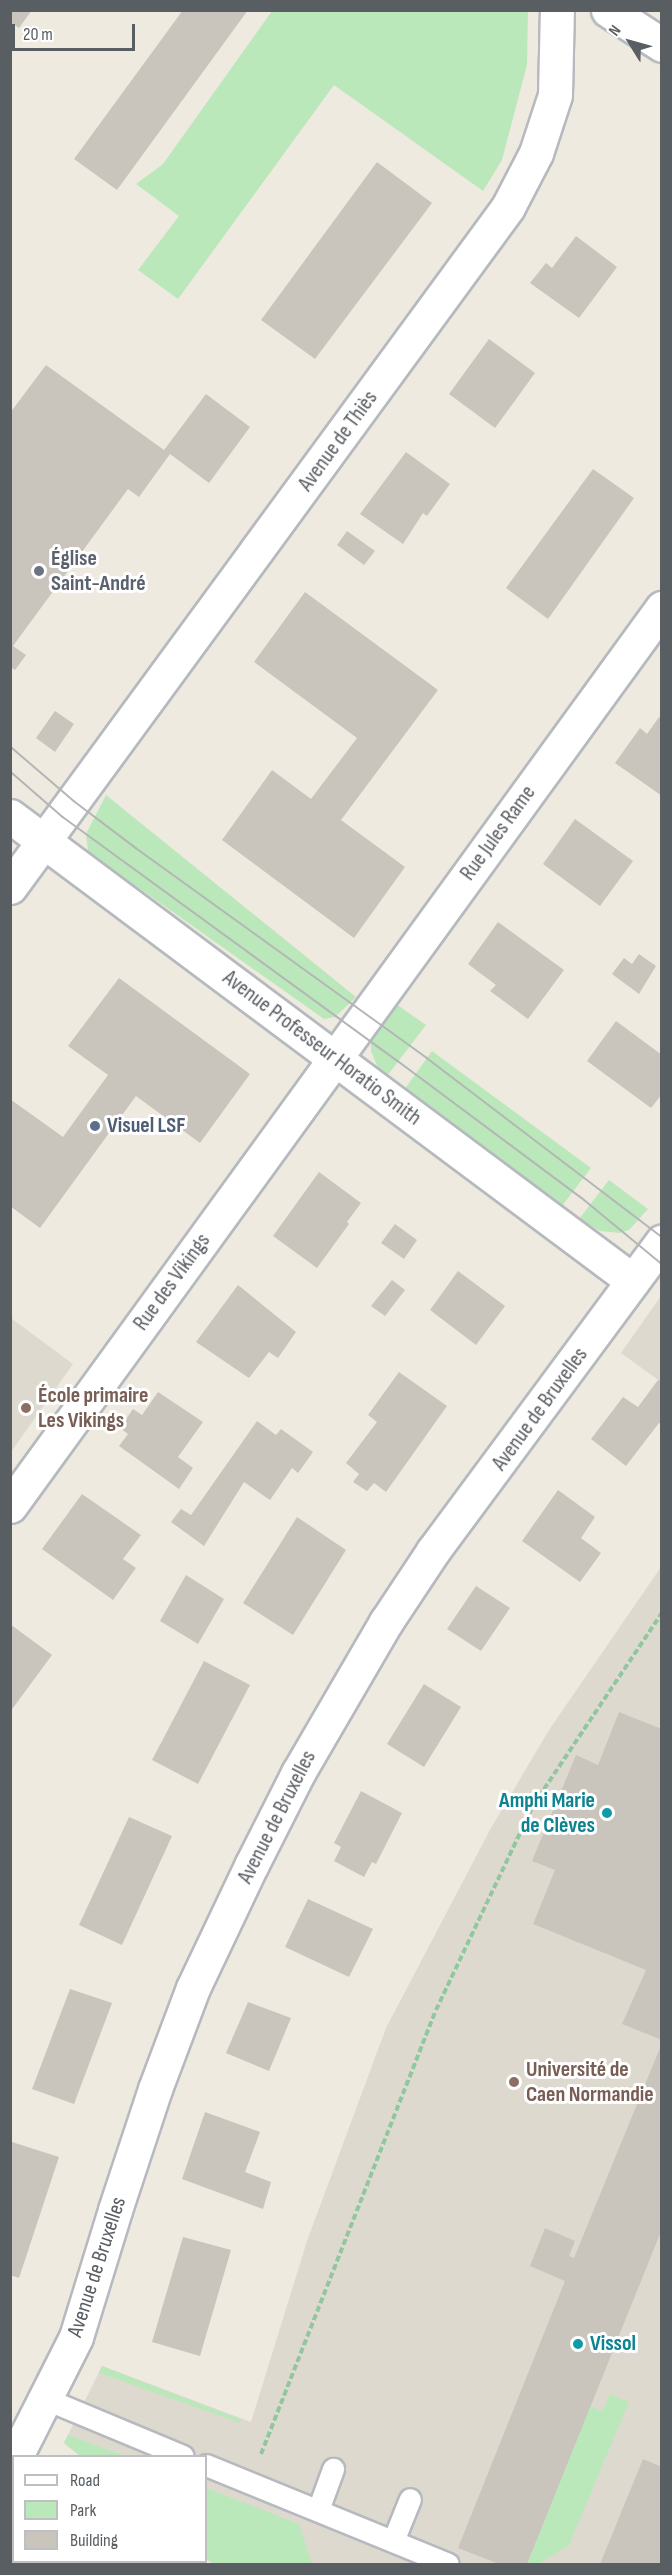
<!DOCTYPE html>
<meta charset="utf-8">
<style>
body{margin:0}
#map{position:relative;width:672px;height:2575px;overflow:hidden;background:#eeeae0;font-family:"Sofia Sans Condensed",sans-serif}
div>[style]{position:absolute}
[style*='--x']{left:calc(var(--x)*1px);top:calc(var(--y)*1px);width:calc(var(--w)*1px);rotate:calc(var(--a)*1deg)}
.education>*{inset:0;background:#ddd9cf}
.green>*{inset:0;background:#bbe8ba}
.building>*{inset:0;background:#c9c5bd}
.path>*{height:4px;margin-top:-2px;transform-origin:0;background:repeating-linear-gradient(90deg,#91c79f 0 6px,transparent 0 9px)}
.roads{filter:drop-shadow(2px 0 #b6b9be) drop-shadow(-2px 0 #b6b9be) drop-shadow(0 2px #b6b9be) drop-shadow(0 -2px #b6b9be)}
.service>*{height:21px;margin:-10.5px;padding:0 10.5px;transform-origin:10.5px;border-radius:10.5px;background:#fff}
.minor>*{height:33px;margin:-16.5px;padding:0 16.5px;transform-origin:16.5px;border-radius:16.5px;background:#fff}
.tertiary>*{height:33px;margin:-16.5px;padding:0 16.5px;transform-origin:16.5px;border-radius:16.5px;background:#fff}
.tram>*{height:1.5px;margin:-0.75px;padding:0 0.75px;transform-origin:0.75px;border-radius:0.75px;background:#b4b5b6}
.dots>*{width:16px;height:16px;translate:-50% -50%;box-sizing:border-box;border:3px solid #fff;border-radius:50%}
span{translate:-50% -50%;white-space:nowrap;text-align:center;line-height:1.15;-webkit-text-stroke:6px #fff;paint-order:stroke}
.street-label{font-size:22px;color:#595e63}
.worship-label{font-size:22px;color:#5b616d;font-weight:700}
.left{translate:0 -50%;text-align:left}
.service-label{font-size:22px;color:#4e5e75;font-weight:700}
.education-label{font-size:22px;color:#785e54;font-weight:700}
.culture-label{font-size:22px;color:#0d838f;font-weight:700}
.right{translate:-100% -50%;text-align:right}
.frame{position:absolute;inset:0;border:12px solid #595e63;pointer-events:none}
.legend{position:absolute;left:12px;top:2455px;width:195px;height:108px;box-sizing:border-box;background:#fff;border:2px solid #bdbfc1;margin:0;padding:8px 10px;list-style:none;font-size:18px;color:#595e63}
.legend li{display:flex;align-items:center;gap:12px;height:30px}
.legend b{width:30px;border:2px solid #bdbfc1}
.north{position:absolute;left:600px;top:12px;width:60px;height:60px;-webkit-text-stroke:4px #fff;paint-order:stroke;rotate:307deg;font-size:16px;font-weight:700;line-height:24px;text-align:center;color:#595e63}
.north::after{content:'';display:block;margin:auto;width:21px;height:27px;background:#595e63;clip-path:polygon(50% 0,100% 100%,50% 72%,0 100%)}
.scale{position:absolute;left:12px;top:24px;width:123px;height:27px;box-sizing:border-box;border:3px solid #595e63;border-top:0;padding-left:8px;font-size:18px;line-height:21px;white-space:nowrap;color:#595e63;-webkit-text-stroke:4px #fff;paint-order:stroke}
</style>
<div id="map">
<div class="education">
<i style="clip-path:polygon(661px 1296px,661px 1382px,621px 1353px)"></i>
<i style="clip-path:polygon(11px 1318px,73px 1364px,11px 1452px)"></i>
<i style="clip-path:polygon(661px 1567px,661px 2564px,212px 2564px,206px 2559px,206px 2456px,80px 2456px,64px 2443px,102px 2366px,251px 2422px,307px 2241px,386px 2028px,491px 1828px,549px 1730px)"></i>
</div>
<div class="green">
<i style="clip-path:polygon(272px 11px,528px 11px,527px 65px,502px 160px,483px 191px,334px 85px,178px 299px,138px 270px,179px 216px,136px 184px,163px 164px)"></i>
<i style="clip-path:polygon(106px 795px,356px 997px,335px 1017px,324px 1019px,136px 886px,97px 862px,88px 851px,86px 834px)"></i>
<i style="clip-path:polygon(396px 1004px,426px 1025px,387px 1076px,378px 1068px,371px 1051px,371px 1043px,376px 1031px)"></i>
<i style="clip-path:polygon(432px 1051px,591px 1168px,562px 1206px,404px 1090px)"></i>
<i style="clip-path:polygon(609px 1180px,648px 1209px,629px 1230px,620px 1233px,600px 1231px,579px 1219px)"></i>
<i style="clip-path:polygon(102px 2366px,242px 2420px,240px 2423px,99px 2373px)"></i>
<i style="clip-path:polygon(610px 2394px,629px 2402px,569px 2545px,538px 2564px,527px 2564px,590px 2406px,602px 2411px)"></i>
<i style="clip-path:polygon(68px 2435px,125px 2456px,80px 2456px,64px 2443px)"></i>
<i style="clip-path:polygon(206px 2488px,299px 2524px,312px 2564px,214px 2564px,206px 2557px)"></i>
</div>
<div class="building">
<i style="clip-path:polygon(10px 10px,32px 10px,19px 28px,10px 22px)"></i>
<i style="clip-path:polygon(183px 10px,248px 10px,117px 190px,74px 159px)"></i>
<i style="clip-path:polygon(377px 162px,432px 203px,315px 359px,261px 320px)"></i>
<i style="clip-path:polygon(576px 236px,617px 267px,579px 318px,530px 283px,546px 263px,552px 268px)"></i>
<i style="clip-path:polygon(489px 339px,535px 373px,495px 428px,449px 394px)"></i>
<i style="clip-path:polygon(46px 365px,164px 450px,206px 394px,250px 427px,209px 483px,170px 454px,139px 497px,128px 489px,13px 646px,26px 655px,15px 670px,10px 667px,10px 413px)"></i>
<i style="clip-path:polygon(406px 452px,450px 484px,427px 516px,423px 513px,403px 544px,360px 514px)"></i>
<i style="clip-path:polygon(593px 469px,634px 498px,548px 619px,506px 588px)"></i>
<i style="clip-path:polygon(347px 531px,375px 551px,364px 565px,337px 545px)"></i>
<i style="clip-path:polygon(305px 592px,438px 690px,341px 820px,405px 867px,354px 938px,222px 840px,272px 770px,311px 799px,357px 738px,254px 662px)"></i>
<i style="clip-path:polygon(55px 711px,74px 724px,55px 752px,36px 738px)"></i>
<i style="clip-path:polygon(659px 717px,662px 719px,662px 796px,615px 763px,640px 728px,647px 734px)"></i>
<i style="clip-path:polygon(575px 819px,633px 861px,600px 906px,543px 864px)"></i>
<i style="clip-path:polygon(498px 922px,564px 970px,528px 1019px,490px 991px,496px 985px,468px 964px)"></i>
<i style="clip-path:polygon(639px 954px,656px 966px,639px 994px,612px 974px,624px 958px,632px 964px)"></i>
<i style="clip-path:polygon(119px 978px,250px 1074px,200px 1143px,136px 1096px,40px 1228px,10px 1206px,10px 1099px,63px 1137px,108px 1075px,68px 1046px)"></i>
<i style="clip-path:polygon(616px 1021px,662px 1055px,662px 1094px,651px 1108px,587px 1061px)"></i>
<i style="clip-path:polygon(319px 1172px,361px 1203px,347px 1222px,349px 1224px,317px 1268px,273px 1236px)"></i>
<i style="clip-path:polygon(395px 1224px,417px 1240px,404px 1259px,381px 1243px)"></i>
<i style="clip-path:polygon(458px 1271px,505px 1306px,476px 1345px,430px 1310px)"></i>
<i style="clip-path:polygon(392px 1280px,405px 1290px,385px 1316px,371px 1306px)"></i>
<i style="clip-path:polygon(238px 1285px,296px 1332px,278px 1358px,269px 1352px,249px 1378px,196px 1342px)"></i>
<i style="clip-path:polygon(399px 1372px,447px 1406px,386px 1492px,374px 1483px,367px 1491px,353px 1482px,359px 1474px,346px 1463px,377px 1422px,368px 1415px)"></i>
<i style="clip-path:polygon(658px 1380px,662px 1382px,662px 1425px,659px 1423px,626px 1466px,591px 1439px,623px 1397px,638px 1407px)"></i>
<i style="clip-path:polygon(158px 1392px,203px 1422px,178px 1457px,193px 1468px,179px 1489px,119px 1446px,128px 1434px,120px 1428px,133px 1409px,142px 1415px)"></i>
<i style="clip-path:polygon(257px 1421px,276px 1435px,281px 1429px,313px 1452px,298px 1473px,292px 1468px,270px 1500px,244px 1482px,204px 1546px,171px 1522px,181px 1509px,191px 1515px)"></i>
<i style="clip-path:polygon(558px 1490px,595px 1517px,581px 1538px,601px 1553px,580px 1582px,522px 1541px)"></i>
<i style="clip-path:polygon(82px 1494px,141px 1535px,123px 1559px,136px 1568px,113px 1600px,42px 1549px)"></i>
<i style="clip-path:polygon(297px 1517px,346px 1550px,293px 1635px,243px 1603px)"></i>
<i style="clip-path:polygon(186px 1575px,224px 1599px,198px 1644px,160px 1621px)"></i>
<i style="clip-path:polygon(476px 1586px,510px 1608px,481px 1651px,447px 1629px)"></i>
<i style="clip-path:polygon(10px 1624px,52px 1655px,10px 1712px)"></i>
<i style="clip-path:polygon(204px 1661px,250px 1685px,198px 1784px,152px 1760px)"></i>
<i style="clip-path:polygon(424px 1684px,461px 1707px,424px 1767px,387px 1744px)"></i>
<i style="clip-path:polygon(619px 1712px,662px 1729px,662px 2040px,622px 2024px,646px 1970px,533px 1924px,555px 1870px,532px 1861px,576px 1755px,598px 1765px)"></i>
<i style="clip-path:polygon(361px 1791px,402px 1813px,376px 1864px,372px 1862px,364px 1877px,334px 1861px,341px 1847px,334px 1843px)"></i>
<i style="clip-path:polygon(129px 1817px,172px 1836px,122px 1945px,79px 1925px)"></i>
<i style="clip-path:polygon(308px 1899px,373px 1929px,349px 1977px,285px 1947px)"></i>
<i style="clip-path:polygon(70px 1989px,112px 2003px,74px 2104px,32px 2089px)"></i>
<i style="clip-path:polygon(248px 2002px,291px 2018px,269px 2071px,226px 2053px)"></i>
<i style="clip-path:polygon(662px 2043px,662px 2229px,527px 2564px,499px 2564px,458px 2548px,565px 2281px,530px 2266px,545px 2228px,575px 2241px,569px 2256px,574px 2258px)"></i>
<i style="clip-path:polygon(205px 2112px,260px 2132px,245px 2172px,271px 2182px,263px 2209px,182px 2179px)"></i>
<i style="clip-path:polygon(12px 2142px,59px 2157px,19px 2278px,10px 2275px)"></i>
<i style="clip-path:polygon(183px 2237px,231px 2250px,200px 2356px,152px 2342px)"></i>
<i style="clip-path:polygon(643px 2459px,662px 2467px,662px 2564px,600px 2564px)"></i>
<i style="clip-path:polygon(26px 2562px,103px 2562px,100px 2564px,23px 2564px)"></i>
</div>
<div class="path">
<i style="--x:261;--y:2454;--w:477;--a:-68.5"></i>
<i style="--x:436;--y:2010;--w:228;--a:-64.6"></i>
<i style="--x:534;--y:1804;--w:230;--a:-56.2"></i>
</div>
<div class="roads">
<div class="service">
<i style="--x:46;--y:2399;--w:148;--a:22.6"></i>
<i style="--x:206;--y:2465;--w:261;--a:22.2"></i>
<i style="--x:318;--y:2510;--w:44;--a:-69.9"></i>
<i style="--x:393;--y:2541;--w:45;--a:-68"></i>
</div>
<div class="minor">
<i style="--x:608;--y:10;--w:64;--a:32.9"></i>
<i style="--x:10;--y:887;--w:843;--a:-53.78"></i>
<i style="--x:508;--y:207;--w:61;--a:-62.6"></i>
<i style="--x:536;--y:153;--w:61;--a:-71.9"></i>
<i style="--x:555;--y:95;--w:85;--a:-88.7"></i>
<i style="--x:10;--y:1506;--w:1110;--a:-54.02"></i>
</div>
<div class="tertiary">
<i style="--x:10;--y:816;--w:777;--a:36.74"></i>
<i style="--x:16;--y:2456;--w:133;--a:-63.2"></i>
<i style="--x:76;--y:2337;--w:133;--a:-72.9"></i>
<i style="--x:115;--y:2210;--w:127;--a:-71.7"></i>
<i style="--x:155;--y:2089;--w:108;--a:-69.4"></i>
<i style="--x:193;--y:1988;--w:137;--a:-64.6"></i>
<i style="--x:252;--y:1864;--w:102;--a:-63.2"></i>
<i style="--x:298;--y:1773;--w:175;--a:-59.8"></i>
<i style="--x:386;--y:1622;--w:85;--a:-56.5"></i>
<i style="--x:433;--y:1551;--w:385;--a:-53.5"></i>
</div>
</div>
<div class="tram">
<i style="--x:10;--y:746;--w:84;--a:40.7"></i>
<i style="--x:74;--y:801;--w:78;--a:37.2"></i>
<i style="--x:136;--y:848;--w:359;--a:35.8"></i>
<i style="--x:427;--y:1058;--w:295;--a:37.3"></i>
<i style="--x:10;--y:771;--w:70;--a:41"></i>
<i style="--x:63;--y:817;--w:414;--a:36.1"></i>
<i style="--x:398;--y:1061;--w:229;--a:36.7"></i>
<i style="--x:582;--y:1198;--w:104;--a:39.5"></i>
</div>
<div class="dots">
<i style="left:39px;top:571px;background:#6b7280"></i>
<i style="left:95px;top:1126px;background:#5c6f8a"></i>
<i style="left:26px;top:1408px;background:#8d6e63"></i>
<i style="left:607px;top:1813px;background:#0f9aa8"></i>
<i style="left:514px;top:2082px;background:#8d6e63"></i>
<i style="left:578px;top:2344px;background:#0f9aa8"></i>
</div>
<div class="street-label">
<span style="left:338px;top:441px;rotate:-54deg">Avenue de Thiès</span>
<span style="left:498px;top:833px;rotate:-54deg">Rue Jules Rame</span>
<span style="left:322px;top:1048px;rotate:37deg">Avenue Professeur Horatio Smith</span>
<span style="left:172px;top:1282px;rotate:-54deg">Rue des Vikings</span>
<span style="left:540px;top:1409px;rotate:-54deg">Avenue de Bruxelles</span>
<span style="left:277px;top:1817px;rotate:-63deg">Avenue de Bruxelles</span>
<span style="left:97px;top:2267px;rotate:-72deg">Avenue de Bruxelles</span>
</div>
<div class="worship-label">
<span class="left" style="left:51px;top:571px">Église<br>Saint-André</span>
</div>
<div class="service-label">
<span class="left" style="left:107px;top:1126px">Visuel LSF</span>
</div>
<div class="education-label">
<span class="left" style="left:38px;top:1408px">École primaire<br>Les Vikings</span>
<span class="left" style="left:526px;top:2082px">Université de<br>Caen Normandie</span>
</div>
<div class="culture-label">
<span class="right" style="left:595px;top:1813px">Amphi Marie<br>de Clèves</span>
<span class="left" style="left:590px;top:2344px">Vissol</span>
</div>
<div class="frame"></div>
<ul class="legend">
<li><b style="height:8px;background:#fff"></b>Road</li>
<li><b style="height:16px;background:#bbe8ba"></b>Park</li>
<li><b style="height:16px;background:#c9c5bd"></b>Building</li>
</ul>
<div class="north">N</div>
<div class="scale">20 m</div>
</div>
